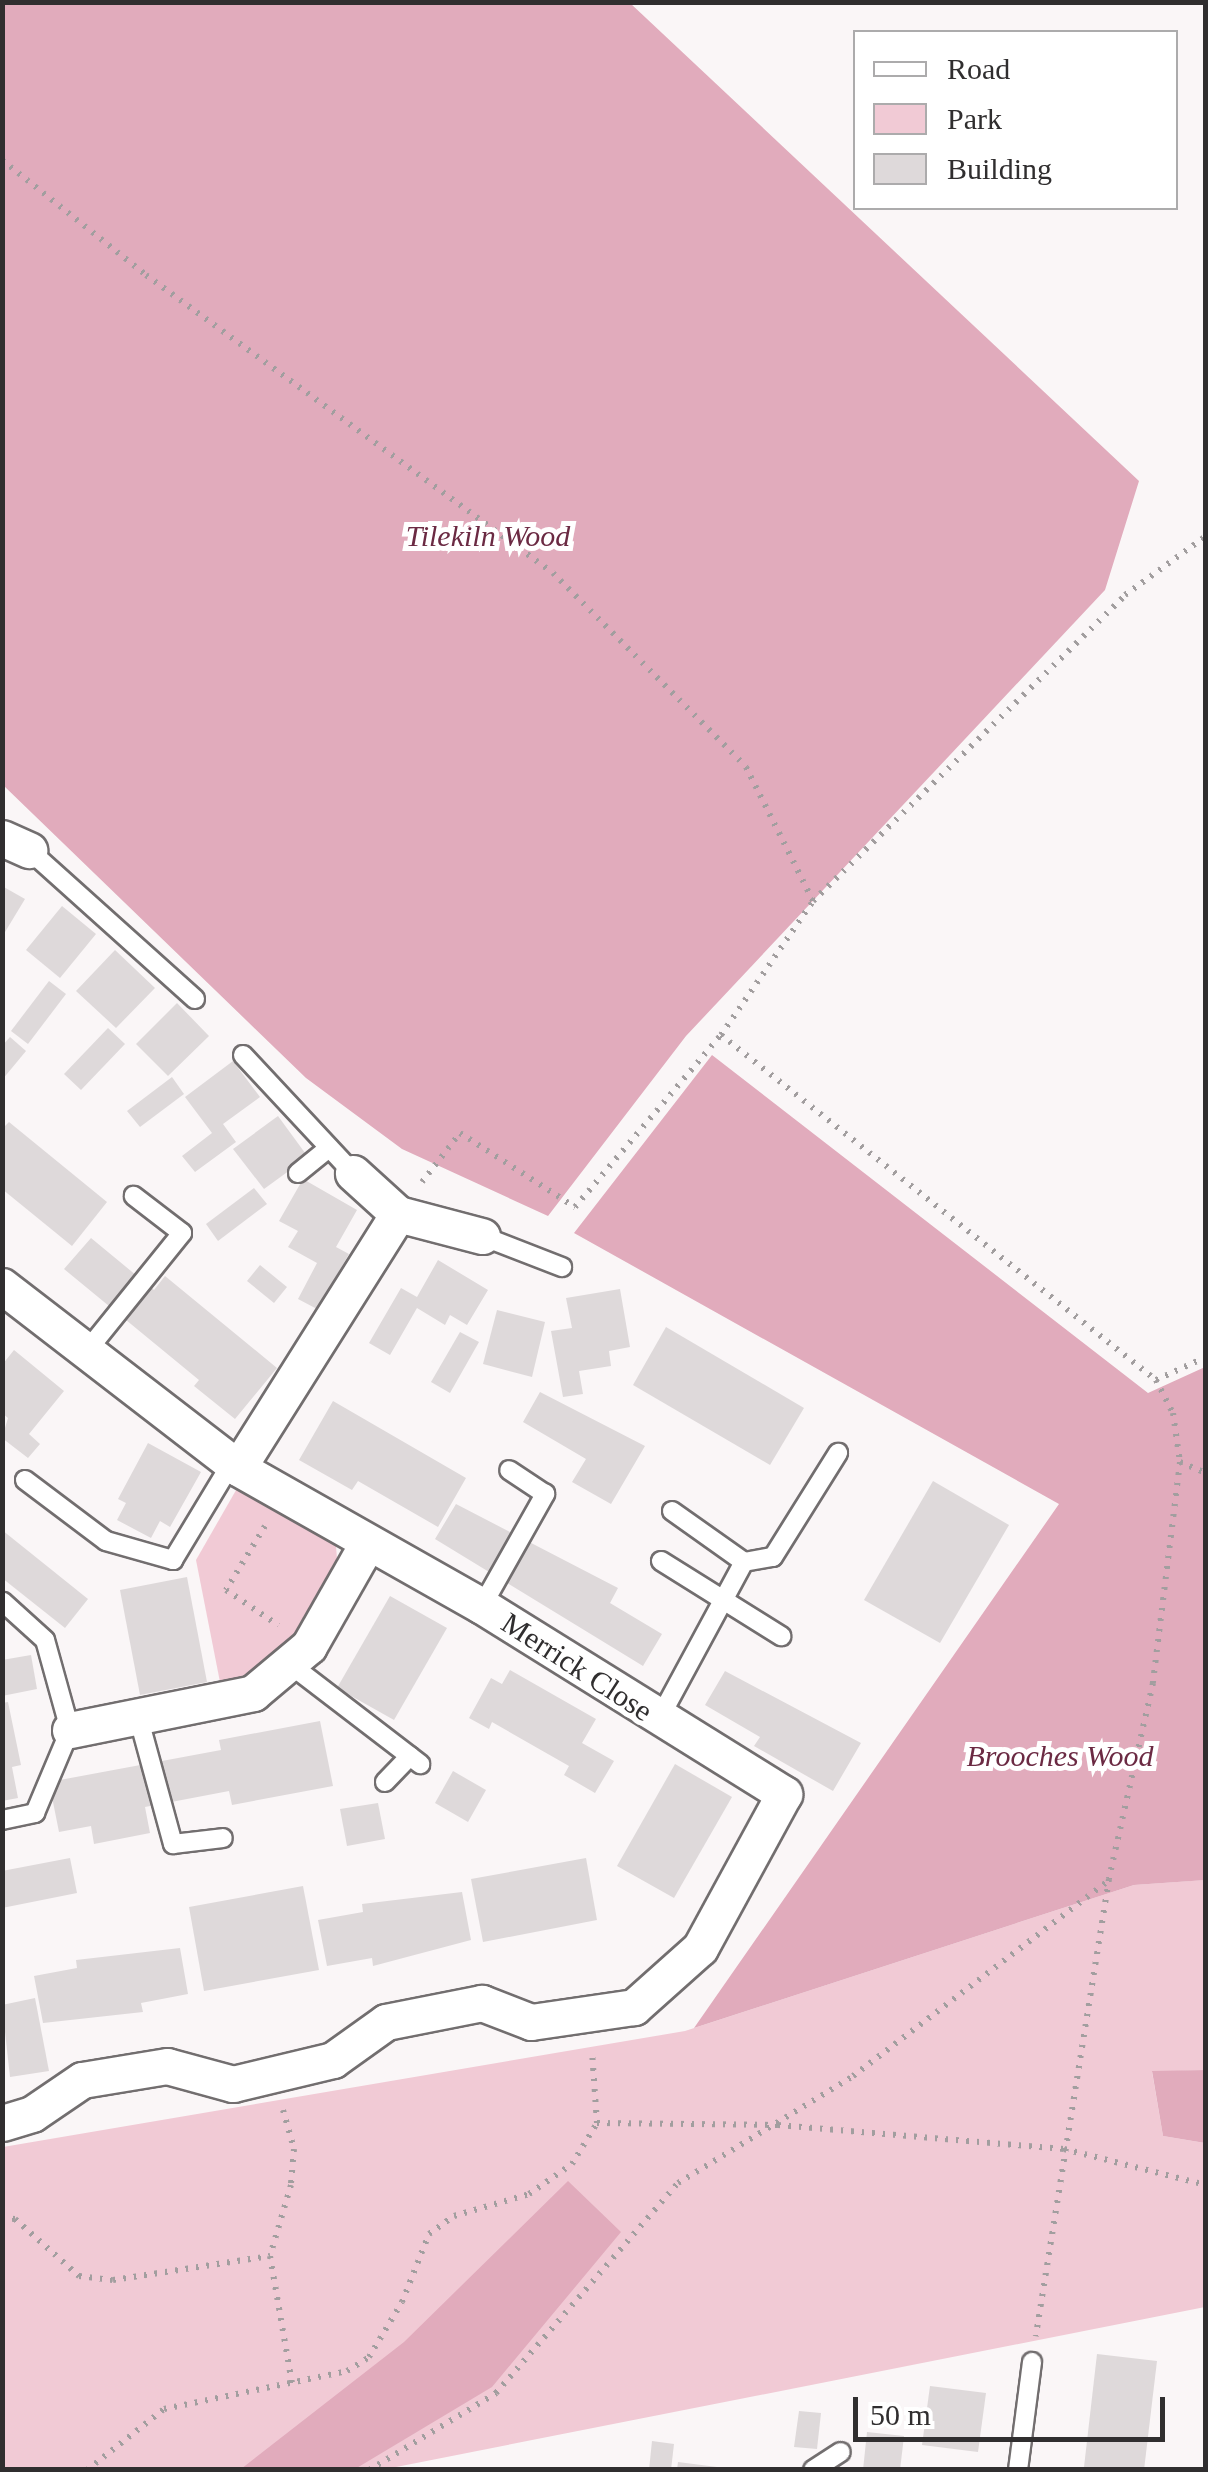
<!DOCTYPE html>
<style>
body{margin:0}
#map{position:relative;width:1208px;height:2472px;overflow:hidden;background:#faf6f7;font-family:"Times New Roman",serif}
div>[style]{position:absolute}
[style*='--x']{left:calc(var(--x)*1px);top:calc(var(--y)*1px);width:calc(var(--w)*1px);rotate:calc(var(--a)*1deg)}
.green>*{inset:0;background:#f1cad5}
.forest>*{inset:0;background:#e1abbc}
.building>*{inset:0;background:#ded9da}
.path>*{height:6px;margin-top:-3px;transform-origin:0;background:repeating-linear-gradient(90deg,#a29e9f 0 2.5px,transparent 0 10.5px)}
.roads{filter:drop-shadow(2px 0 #726e6f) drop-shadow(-2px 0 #726e6f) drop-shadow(0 2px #726e6f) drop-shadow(0 -2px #726e6f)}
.service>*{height:18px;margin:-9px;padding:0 9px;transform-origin:9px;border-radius:9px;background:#fff}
.minor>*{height:35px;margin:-17.5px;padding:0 17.5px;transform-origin:17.5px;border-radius:17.5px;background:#fff}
span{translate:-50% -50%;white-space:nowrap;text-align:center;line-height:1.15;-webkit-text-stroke:10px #fff;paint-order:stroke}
.park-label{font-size:30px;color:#6b2a43;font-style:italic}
.street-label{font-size:30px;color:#302e2f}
.frame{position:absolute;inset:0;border:5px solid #302e2f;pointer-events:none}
.legend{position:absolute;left:853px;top:30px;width:325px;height:180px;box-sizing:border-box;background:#fff;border:2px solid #acabac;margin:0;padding:12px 18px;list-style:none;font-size:30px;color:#302e2f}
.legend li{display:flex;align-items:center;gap:20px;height:50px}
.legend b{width:50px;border:2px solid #acabac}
.scale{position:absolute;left:853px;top:2397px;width:312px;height:45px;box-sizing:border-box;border:5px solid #302e2f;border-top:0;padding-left:12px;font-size:30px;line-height:35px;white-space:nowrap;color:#302e2f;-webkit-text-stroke:8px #fff;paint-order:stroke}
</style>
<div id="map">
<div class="green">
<i style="clip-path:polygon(239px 1485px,336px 1546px,338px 1572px,264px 1676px,220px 1682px,196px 1560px)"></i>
<i style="clip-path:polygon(1205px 1880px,1205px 2070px,1152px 2072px,1163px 2136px,1205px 2143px,1205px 2307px,386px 2469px,3px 2470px,3px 2147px,685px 2031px,1134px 1885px)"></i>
</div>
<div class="forest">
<i style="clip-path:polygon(2px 3px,630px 3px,1139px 481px,1105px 590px,686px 1036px,548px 1216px,402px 1149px,306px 1078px,3px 785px)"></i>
<i style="clip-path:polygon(712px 1055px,1148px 1393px,1205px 1367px,1206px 1880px,1134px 1885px,694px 2028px,1059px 1504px,574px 1233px)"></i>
<i style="clip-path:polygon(1205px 2070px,1205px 2143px,1163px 2136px,1152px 2071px)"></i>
<i style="clip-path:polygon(568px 2181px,621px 2232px,492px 2387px,355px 2469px,241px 2469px,404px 2342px)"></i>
</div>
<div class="building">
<i style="clip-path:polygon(2px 886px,25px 899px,2px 937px)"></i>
<i style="clip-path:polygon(62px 906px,96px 934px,60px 978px,26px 950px)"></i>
<i style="clip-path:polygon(115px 950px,155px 988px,116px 1028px,76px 991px)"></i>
<i style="clip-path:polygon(49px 981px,66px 994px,28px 1044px,11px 1031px)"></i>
<i style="clip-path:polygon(177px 1003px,209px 1036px,168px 1076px,136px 1044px)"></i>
<i style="clip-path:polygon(108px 1028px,125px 1044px,81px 1090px,64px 1074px)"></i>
<i style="clip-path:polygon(10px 1037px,26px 1051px,2px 1080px,2px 1046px)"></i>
<i style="clip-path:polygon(233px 1061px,260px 1097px,223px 1124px,236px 1142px,195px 1172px,182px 1156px,212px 1133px,185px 1097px)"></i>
<i style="clip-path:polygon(172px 1077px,184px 1094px,140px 1127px,127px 1111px)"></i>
<i style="clip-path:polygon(278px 1116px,308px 1157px,264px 1189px,233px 1149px)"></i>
<i style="clip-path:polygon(9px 1122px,107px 1202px,72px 1246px,2px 1189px,2px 1129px)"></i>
<i style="clip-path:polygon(303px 1179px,357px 1210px,336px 1247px,349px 1254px,317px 1309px,298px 1299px,317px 1263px,288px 1247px,298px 1231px,279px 1221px)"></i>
<i style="clip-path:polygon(254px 1188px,267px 1204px,218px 1241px,206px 1224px)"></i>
<i style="clip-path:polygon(91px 1238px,154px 1290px,165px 1276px,277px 1368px,235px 1419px,194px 1386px,199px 1380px,64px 1269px)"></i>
<i style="clip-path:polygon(438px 1260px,488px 1290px,467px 1325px,450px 1315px,445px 1325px,417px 1308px,390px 1355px,369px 1343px,401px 1288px,417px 1297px)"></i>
<i style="clip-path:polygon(260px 1265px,287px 1287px,274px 1303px,247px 1281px)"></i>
<i style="clip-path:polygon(620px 1289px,630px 1347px,609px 1351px,611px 1366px,579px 1371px,583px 1394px,563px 1397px,551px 1331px,572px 1328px,566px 1298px)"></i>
<i style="clip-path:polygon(497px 1310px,545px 1322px,532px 1377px,483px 1364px)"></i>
<i style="clip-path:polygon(666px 1327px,804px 1408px,770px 1465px,633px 1385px)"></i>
<i style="clip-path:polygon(460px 1332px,479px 1342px,450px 1393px,431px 1382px)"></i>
<i style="clip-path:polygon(14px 1350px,64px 1391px,29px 1434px,40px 1444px,28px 1458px,2px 1438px,8px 1418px,2px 1413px,2px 1365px)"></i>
<i style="clip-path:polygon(540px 1392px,645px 1446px,611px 1504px,572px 1482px,586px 1459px,523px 1422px)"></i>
<i style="clip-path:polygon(333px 1401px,466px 1478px,438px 1527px,358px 1481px,352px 1490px,299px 1460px)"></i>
<i style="clip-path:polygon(148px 1443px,201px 1472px,170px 1527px,160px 1521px,151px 1538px,117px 1520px,126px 1503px,118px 1499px)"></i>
<i style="clip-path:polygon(933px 1481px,1009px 1525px,940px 1643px,864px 1600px)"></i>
<i style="clip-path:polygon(456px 1504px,618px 1588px,610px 1603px,662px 1634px,643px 1666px,435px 1539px)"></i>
<i style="clip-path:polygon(2px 1530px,88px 1599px,65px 1628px,2px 1578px)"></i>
<i style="clip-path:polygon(187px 1577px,207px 1682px,140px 1695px,120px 1590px)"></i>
<i style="clip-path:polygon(390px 1596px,447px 1628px,394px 1720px,337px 1688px)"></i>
<i style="clip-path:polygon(31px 1655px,37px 1689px,2px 1696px,2px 1660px)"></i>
<i style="clip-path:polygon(510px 1670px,596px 1719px,582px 1743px,614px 1761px,595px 1793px,564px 1775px,569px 1766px,492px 1722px,489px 1729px,469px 1718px,491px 1678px,502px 1684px)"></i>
<i style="clip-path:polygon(725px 1671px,861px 1743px,833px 1791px,754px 1746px,760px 1737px,705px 1705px)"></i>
<i style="clip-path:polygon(8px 1702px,21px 1765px,12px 1767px,18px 1798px,2px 1801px,2px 1703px)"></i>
<i style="clip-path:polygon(320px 1721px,333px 1786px,232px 1805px,229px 1791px,145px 1807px,150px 1833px,94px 1844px,91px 1826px,59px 1832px,49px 1782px,221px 1750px,219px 1740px)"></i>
<i style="clip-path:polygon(675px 1764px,732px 1797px,674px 1898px,617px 1866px)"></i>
<i style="clip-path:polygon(453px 1771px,486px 1790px,468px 1822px,435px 1803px)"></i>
<i style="clip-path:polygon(378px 1803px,385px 1839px,347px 1846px,340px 1809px)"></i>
<i style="clip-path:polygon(70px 1858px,77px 1893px,2px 1908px,2px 1871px)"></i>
<i style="clip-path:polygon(586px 1858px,597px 1920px,483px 1942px,471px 1879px)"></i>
<i style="clip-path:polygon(303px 1886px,319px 1970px,204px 1991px,189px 1907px)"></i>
<i style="clip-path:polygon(462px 1892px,471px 1940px,373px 1966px,372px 1958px,327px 1966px,318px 1920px,363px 1912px,362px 1904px)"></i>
<i style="clip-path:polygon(180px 1948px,188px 1994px,141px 2003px,143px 2012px,43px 2023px,34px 1976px,77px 1968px,76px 1960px)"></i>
<i style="clip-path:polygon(35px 1998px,49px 2071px,10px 2077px,2px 2005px)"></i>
<i style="clip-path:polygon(1097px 2354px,1157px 2361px,1144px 2470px,1084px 2467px)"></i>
<i style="clip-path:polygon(930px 2386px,986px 2393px,978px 2452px,922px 2445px)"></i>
<i style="clip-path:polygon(799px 2411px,821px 2413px,817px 2449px,794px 2447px)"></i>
<i style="clip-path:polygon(867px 2432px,904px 2436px,900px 2470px,863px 2470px)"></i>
<i style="clip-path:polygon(652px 2441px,674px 2444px,671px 2470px,649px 2470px)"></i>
<i style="clip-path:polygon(678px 2462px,717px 2467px,716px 2470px,677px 2470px)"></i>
</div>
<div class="path">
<i style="--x:2;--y:160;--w:184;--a:38.6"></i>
<i style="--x:146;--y:275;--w:504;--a:36.21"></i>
<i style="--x:553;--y:573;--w:274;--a:45.1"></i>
<i style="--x:746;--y:767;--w:150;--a:63.4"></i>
<i style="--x:721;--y:1035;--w:555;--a:38.42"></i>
<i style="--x:1156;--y:1380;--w:37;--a:63"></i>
<i style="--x:1173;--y:1413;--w:49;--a:81.9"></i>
<i style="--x:1180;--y:1462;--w:223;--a:97"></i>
<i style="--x:1153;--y:1683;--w:201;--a:102.7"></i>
<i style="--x:1109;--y:1879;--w:463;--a:99.1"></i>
<i style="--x:422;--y:1182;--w:62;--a:-52.2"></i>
<i style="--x:460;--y:1133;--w:137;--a:32.8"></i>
<i style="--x:575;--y:1207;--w:226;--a:-49.7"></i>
<i style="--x:721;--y:1035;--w:163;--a:-55.5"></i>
<i style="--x:813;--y:901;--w:437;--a:-44.4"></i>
<i style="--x:1125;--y:595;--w:100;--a:-36.1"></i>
<i style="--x:1156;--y:1380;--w:55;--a:-24.7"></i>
<i style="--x:1180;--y:1462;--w:28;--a:23"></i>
<i style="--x:265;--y:1526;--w:75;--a:121.4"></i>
<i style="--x:226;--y:1590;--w:63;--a:33.9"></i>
<i style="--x:283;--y:2110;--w:41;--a:74.2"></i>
<i style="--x:294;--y:2149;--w:36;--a:95"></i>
<i style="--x:291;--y:2185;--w:74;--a:106.5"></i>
<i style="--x:270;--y:2256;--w:130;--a:80.2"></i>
<i style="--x:597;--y:2123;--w:181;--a:0.6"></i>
<i style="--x:778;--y:2125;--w:287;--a:4.8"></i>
<i style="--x:1064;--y:2149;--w:146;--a:14.2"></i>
<i style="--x:2;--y:2218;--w:13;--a:4"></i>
<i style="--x:15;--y:2219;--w:86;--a:41.7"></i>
<i style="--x:79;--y:2276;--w:34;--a:7"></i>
<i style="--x:113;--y:2280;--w:159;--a:-8.7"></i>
<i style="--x:87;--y:2470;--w:98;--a:-38.4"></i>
<i style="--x:164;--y:2409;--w:187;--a:-11.7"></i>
<i style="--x:347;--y:2371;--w:26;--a:-32"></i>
<i style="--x:369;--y:2357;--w:64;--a:-59"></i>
<i style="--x:402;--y:2302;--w:73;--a:-68.3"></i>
<i style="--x:429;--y:2234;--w:31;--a:-36"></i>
<i style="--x:454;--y:2216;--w:78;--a:-16.3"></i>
<i style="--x:529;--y:2194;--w:52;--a:-34.9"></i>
<i style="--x:572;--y:2164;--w:48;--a:-58.6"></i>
<i style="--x:597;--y:2123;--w:72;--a:-94"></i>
<i style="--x:369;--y:2470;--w:149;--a:-31.2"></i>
<i style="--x:496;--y:2393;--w:278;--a:-49.1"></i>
<i style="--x:678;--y:2183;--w:205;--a:-31.4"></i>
<i style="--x:853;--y:2076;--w:322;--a:-37.4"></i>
</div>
<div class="roads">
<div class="service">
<i style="--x:29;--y:850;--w:223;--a:41.9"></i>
<i style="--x:243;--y:1055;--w:161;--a:47"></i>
<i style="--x:298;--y:1173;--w:40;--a:-39"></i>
<i style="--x:482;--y:1236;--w:86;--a:21.2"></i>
<i style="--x:86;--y:1352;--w:153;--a:-51.1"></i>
<i style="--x:182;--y:1233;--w:61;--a:-142.4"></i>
<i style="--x:25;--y:1480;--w:101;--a:37"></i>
<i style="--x:106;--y:1541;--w:70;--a:15.8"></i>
<i style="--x:173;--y:1560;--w:112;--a:-58.9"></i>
<i style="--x:672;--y:1511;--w:88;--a:35.3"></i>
<i style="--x:744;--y:1562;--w:29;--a:-10"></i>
<i style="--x:773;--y:1557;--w:123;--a:-58"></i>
<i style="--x:661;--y:1561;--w:142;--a:32"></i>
<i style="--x:482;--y:1606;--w:129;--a:-60.6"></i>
<i style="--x:545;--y:1494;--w:43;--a:-146.3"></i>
<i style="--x:291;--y:1665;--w:163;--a:37.5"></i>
<i style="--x:138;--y:1716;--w:133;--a:74.7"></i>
<i style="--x:173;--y:1844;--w:50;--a:-6.8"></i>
<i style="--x:659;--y:1719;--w:179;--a:-61.6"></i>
<i style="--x:385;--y:1782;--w:36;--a:-46"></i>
<i style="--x:2;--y:1820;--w:34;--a:-12"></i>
<i style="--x:35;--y:1813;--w:90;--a:-67.1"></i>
<i style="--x:70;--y:1730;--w:93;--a:-105.5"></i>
<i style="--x:45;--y:1640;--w:57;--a:-137.9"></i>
<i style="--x:813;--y:2470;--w:33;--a:-33"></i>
<i style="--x:1018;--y:2470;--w:109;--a:-82.6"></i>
</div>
<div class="minor">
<i style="--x:2;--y:838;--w:30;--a:24"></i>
<i style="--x:398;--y:1214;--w:87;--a:14.7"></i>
<i style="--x:2;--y:1286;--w:298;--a:37.6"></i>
<i style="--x:238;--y:1468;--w:280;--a:29.5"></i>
<i style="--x:482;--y:1606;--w:356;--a:31.9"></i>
<i style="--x:784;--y:1794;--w:175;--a:118.6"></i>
<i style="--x:700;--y:1948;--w:89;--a:138.2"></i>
<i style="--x:634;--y:2007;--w:104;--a:171.7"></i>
<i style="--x:531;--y:2022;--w:53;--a:-158.8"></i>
<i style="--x:482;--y:2003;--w:98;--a:168.8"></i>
<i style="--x:386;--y:2022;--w:65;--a:144.4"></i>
<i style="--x:333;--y:2060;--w:103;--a:166.5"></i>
<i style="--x:233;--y:2084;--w:68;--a:-164.7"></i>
<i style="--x:167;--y:2066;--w:86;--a:170.6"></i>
<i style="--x:82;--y:2080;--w:60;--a:145.8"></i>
<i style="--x:32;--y:2114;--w:31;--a:163"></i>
<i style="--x:238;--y:1468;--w:300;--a:-57.8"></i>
<i style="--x:398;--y:1214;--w:61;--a:-137.7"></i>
<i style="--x:70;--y:1730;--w:187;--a:-11.4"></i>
<i style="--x:253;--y:1693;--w:73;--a:-40"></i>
<i style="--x:309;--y:1646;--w:117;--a:-60.4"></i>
</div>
</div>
<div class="park-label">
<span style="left:488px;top:536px">Tilekiln Wood</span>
<span style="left:1060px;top:1756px">Brooches Wood</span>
</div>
<div class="street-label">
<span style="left:577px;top:1667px;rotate:33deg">Merrick Close</span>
</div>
<div class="frame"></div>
<ul class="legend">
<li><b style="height:12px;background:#fff"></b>Road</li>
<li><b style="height:28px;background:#f1cad5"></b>Park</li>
<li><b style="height:28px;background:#ded9da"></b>Building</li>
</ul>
<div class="scale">50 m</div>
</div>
